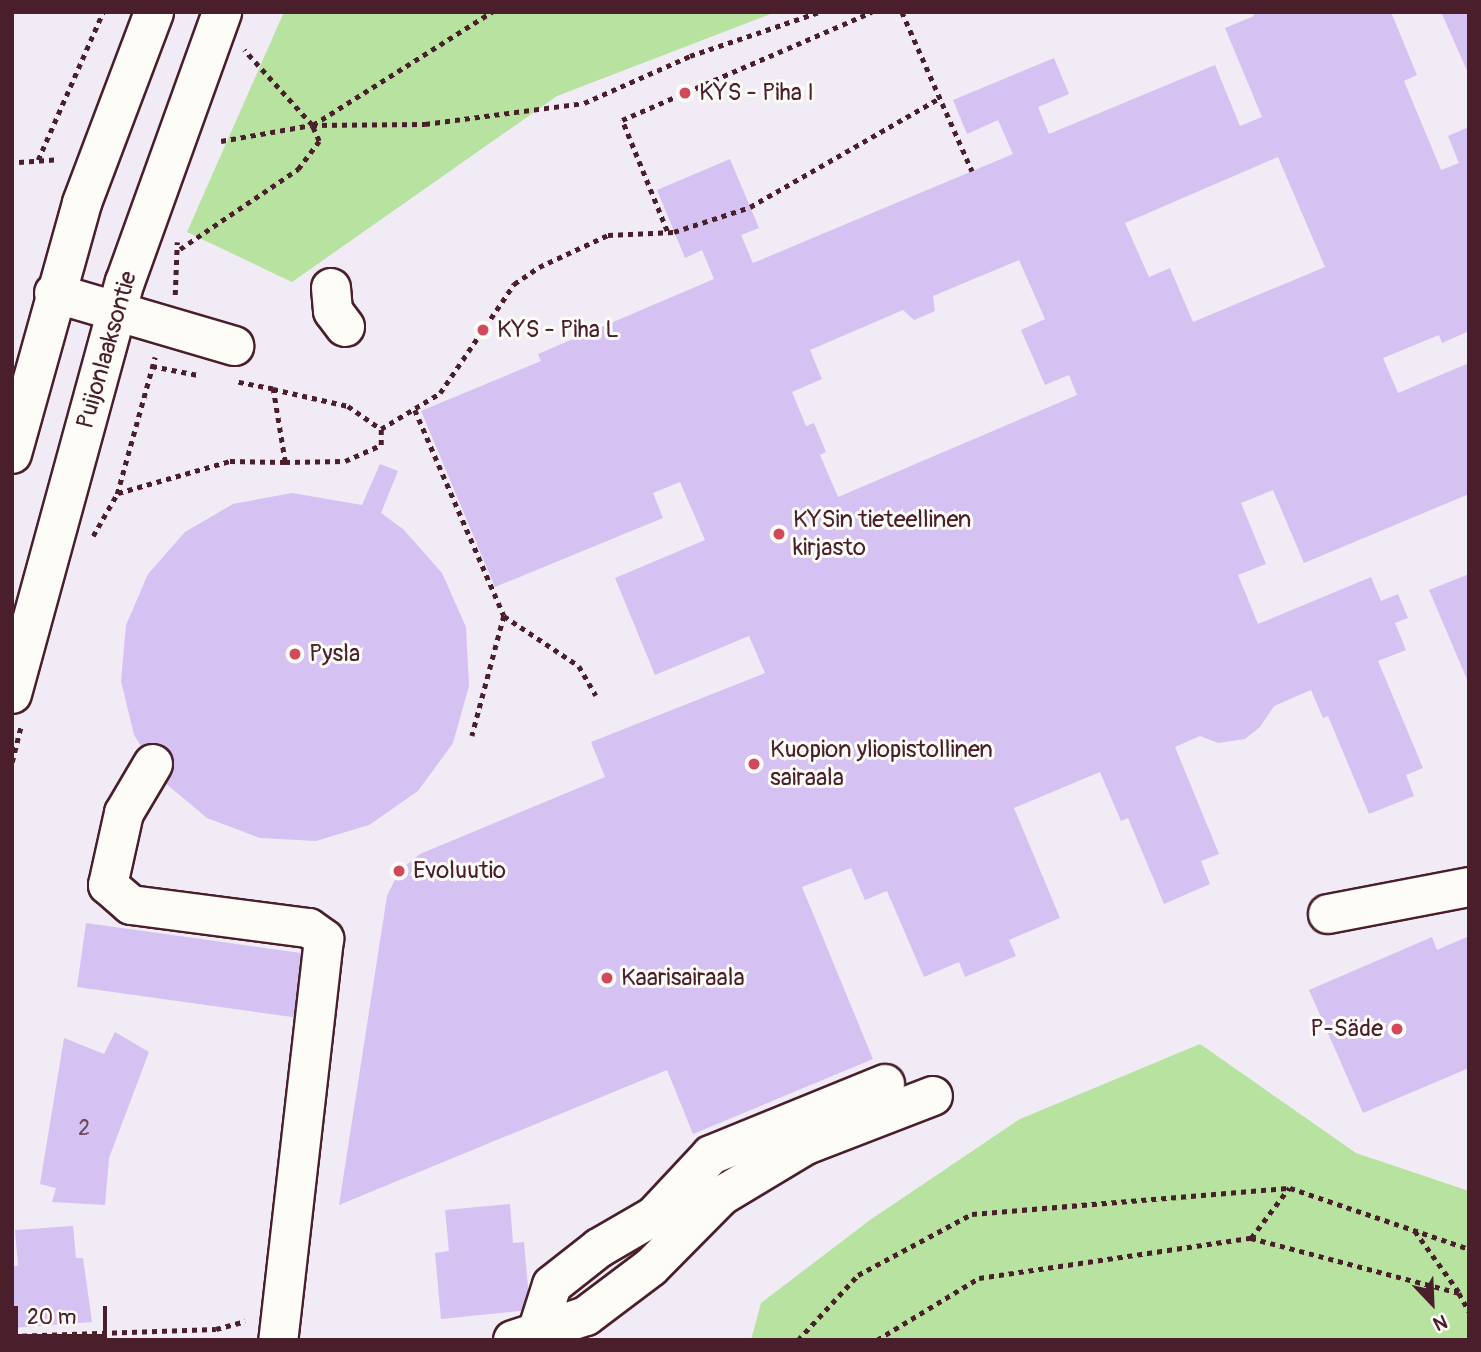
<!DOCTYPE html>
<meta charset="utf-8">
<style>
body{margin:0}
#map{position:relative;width:1481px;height:1352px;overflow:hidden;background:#f1ebf6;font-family:Pangolin,sans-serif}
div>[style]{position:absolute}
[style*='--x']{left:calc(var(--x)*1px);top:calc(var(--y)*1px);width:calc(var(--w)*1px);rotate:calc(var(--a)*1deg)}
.green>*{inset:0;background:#b7e29f}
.building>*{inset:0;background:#d5c2f3}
.path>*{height:4.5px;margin-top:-2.25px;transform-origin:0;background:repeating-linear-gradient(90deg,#4a1f2b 0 5px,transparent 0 10px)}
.roads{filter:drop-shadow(2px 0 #4a1f2b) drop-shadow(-2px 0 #4a1f2b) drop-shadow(0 2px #4a1f2b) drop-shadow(0 -2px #4a1f2b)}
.minor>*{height:38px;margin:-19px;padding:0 19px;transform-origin:19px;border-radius:19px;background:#fdfcf7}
.major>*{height:38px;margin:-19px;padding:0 19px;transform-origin:19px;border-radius:19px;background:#fdfcf7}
.dots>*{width:19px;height:19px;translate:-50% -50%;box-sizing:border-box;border:4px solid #fdfcf7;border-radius:50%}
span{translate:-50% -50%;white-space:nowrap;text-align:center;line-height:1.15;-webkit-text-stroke:6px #fdfcf7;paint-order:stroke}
.number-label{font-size:21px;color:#6d485d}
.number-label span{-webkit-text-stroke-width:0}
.poi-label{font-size:24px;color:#4a1f2b}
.left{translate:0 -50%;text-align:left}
.right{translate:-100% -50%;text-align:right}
.street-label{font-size:24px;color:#4a1f2b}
.frame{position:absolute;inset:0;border:14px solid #4a1f2b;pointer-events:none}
.north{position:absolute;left:1397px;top:1268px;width:70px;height:70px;-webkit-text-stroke:5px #fdfcf7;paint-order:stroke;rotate:157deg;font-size:19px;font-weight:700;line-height:28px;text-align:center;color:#4a1f2b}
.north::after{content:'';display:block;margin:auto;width:24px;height:32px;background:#4a1f2b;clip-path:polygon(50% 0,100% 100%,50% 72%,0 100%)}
.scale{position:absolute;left:14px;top:1306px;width:93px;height:32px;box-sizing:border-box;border:4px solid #4a1f2b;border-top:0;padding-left:9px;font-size:21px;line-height:24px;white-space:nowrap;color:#4a1f2b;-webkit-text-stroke:5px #fdfcf7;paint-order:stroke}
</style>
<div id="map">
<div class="green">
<i style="clip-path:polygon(284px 12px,776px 12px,557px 96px,292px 282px,187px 232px)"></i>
<i style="clip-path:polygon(1200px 1044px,1356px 1153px,1469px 1191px,1469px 1340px,751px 1340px,761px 1303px,870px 1220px,1020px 1119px)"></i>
</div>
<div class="building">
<i style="clip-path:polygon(evenodd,1253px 12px,1391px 12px,1417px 75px,1404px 81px,1441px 170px,1459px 163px,1448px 136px,1469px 127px,1469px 331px,1442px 343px,1439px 335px,1383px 358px,1398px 393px,1469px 363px,1469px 494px,1304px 563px,1273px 490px,1241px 503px,1266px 564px,1238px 575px,1258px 624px,1371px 577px,1381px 601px,1398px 594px,1408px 618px,1395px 623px,1406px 650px,1378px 661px,1423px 768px,1406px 775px,1414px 796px,1369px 814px,1328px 716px,1323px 718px,1311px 690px,1274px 706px,1260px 727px,1245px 739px,1218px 743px,1200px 736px,1175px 747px,1219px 854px,1201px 861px,1210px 884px,1164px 904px,1128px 818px,1121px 821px,1100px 772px,1014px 808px,1060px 918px,1009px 940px,1016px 956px,965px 977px,959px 962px,924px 977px,887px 891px,865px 900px,851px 868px,802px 887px,873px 1059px,693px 1134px,667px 1070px,339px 1205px,387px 896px,399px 871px,420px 854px,605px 777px,591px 742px,765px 673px,749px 636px,655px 675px,615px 578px,705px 540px,680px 482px,653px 493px,663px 518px,495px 587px,421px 411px,541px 361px,538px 354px,714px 279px,702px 250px,685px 258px,657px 190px,730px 159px,759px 228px,741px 235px,753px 263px,1013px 154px,998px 120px,967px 134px,953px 100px,1054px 58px,1069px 94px,1038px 107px,1049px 134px,1215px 65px,1240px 126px,1262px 117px,1225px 28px,1254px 16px,1253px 12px,1278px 157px,1325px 267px,1193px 322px,1170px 268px,1149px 277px,1125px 223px,1278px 157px,1253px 12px,1019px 260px,1045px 319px,1021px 330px,1045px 385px,1069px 375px,1077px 395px,838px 497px,820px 455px,826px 452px,814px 423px,806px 426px,792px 392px,822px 379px,810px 350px,903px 310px,914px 320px,935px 311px,933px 296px,1019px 260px)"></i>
<i style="clip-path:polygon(1441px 12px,1469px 12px,1469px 75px)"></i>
<i style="clip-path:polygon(380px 464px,398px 471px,381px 513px,403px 529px,442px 573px,466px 627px,469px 686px,453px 743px,418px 791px,369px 825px,316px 841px,260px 838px,207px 818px,164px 782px,134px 735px,121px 681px,126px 625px,148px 574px,185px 532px,233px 504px,292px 493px,362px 505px)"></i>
<i style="clip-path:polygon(1469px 574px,1469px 684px,1429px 590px)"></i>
<i style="clip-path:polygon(86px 923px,308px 954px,299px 1018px,77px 987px)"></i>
<i style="clip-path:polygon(1469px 936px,1469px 1068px,1363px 1113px,1309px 990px,1432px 937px,1437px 950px)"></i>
<i style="clip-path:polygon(115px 1032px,149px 1052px,109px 1158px,105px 1205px,52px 1202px,56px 1188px,40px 1184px,64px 1038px,104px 1054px)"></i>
<i style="clip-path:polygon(510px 1204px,513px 1243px,524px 1242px,530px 1310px,441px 1319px,435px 1253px,449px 1251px,445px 1210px)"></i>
<i style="clip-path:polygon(73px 1226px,76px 1258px,83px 1258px,92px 1322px,12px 1328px,12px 1266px,18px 1266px,15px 1230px)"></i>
</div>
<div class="path">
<i style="--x:902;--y:12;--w:174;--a:66.2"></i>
<i style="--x:313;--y:125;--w:212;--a:-32.3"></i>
<i style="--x:221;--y:141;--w:92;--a:-10"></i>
<i style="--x:312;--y:125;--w:113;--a:-0.5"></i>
<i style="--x:425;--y:124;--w:160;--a:-7.5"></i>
<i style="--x:584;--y:103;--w:116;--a:-23.9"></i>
<i style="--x:690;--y:56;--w:136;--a:-18.8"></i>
<i style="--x:38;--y:160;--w:162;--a:-66.3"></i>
<i style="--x:19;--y:162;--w:39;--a:-4"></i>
<i style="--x:667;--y:231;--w:120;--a:-112.1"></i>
<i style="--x:622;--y:120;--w:272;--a:-23.4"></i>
<i style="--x:180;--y:249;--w:143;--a:-34.1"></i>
<i style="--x:298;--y:169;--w:35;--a:-53"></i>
<i style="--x:319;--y:141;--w:17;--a:-114"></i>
<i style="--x:312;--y:125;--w:101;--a:-132.2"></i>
<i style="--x:175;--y:295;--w:53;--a:-87.8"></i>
<i style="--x:152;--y:366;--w:47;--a:11.1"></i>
<i style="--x:273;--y:389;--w:77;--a:12.8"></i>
<i style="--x:348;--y:406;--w:40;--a:34.9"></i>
<i style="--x:415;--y:410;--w:224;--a:66.6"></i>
<i style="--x:504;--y:616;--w:124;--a:104.9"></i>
<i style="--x:381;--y:429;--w:69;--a:-31.4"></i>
<i style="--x:440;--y:393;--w:132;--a:-55.8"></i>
<i style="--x:514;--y:284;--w:30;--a:-34"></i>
<i style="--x:539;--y:267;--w:76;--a:-24.9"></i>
<i style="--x:608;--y:235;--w:66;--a:-2.6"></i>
<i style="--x:674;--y:232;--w:80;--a:-18.2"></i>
<i style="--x:750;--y:207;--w:217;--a:-29.9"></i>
<i style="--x:285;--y:462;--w:60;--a:-1"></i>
<i style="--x:345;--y:461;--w:39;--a:-24"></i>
<i style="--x:381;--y:445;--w:16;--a:-90"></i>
<i style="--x:118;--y:493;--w:116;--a:-15.9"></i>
<i style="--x:230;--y:461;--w:55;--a:1"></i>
<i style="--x:285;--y:462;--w:74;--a:-99.3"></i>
<i style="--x:273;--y:389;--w:36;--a:-169"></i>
<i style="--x:93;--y:536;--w:48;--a:-60.3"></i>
<i style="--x:117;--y:494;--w:142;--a:-74.5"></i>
<i style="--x:504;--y:616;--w:90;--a:33.7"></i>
<i style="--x:579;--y:666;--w:34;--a:60"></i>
<i style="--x:12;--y:762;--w:38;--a:-76"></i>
<i style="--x:1415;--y:1231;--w:75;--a:54.2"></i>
<i style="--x:1251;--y:1238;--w:63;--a:-52.8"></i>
<i style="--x:12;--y:1336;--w:204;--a:-2"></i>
<i style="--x:216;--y:1329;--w:30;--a:-15"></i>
<i style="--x:798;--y:1340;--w:88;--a:-47.3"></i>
<i style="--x:858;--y:1275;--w:129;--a:-28.2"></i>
<i style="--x:972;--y:1214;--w:319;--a:-4.7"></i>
<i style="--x:1290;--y:1188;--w:189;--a:18.8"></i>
<i style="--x:877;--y:1340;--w:119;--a:-31.3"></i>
<i style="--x:979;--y:1278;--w:275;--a:-8.4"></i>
<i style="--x:1251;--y:1238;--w:215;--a:14.8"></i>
<i style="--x:1459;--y:1293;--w:21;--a:61"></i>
</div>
<div class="roads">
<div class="minor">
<i style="--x:331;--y:288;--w:23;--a:85"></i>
<i style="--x:333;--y:311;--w:20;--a:53"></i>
<i style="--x:54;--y:293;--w:188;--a:16.4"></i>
<i style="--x:153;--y:764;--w:57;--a:120.6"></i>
<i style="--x:124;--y:813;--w:74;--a:102.5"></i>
<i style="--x:108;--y:885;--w:30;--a:41"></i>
<i style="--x:131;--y:905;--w:179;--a:7.4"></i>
<i style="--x:309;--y:928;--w:19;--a:36"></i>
<i style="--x:324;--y:939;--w:404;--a:96.5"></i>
<i style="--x:1328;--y:914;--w:144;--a:-10.8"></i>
<i style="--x:537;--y:1332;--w:49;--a:-72.3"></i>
<i style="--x:552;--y:1285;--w:60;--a:-38.2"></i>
<i style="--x:599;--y:1248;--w:64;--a:-30.2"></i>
<i style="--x:654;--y:1216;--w:83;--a:-46.9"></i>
<i style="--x:711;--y:1155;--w:188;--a:-22.2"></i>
<i style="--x:513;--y:1340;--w:77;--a:-18.2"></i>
<i style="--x:586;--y:1316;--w:81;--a:-37"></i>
<i style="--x:651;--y:1267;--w:100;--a:-45.4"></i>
<i style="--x:721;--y:1196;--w:99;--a:-31"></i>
<i style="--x:806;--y:1145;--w:136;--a:-21.1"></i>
</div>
<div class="major">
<i style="--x:12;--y:454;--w:261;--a:-74.4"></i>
<i style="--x:82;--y:203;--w:204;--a:-69.3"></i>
<i style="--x:12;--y:694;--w:427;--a:-74.7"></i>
<i style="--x:125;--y:282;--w:287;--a:-70.2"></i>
</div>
</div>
<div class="dots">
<i style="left:685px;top:93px;background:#d1495b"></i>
<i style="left:483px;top:330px;background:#d1495b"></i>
<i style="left:779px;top:534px;background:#d1495b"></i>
<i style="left:295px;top:654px;background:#d1495b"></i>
<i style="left:754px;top:764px;background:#d1495b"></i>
<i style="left:399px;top:871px;background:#d1495b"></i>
<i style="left:607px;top:978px;background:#d1495b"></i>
<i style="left:1397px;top:1029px;background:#d1495b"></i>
</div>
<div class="number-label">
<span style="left:84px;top:1129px">2</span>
</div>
<div class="poi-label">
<span class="left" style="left:699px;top:93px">KYS - Piha I</span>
<span class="left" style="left:497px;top:330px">KYS - Piha L</span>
<span class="left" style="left:793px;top:534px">KYSin tieteellinen<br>kirjasto</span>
<span class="left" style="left:309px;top:654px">Pysla</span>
<span class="left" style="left:770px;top:764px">Kuopion yliopistollinen<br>sairaala</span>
<span class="left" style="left:413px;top:871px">Evoluutio</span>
<span class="left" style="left:621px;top:978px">Kaarisairaala</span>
<span class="right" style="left:1383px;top:1029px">P-Säde</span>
</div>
<div class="street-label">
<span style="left:107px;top:350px;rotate:-74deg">Puijonlaaksontie</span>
</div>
<div class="frame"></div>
<div class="north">N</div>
<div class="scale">20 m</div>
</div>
